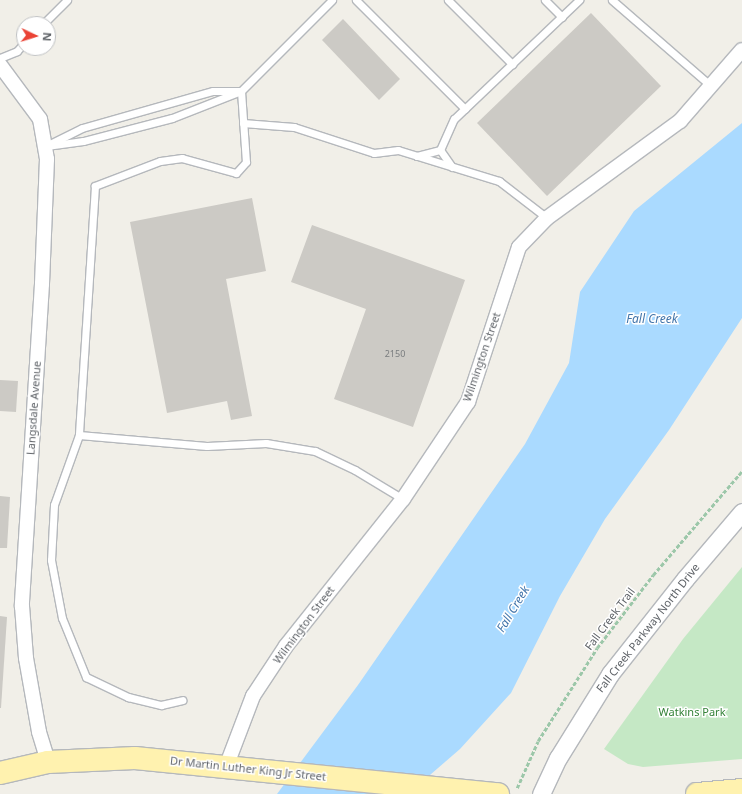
<!DOCTYPE html>
<style>
body{margin:0}
#map{position:relative;width:742px;height:794px;overflow:hidden;background:#f1efe8;font-family:"Noto Sans",sans-serif}
div>[style]{position:absolute}
[style*='--x']{left:calc(var(--x)*1px);top:calc(var(--y)*1px);width:calc(var(--w)*1px);rotate:calc(var(--a)*1deg)}
.green>*{inset:0;background:#c5e8c5}
.water>*{inset:0;background:#aadaff}
.building>*{inset:0;background:#cccac5}
.path>*{height:2.5px;margin-top:-1.25px;transform-origin:0;background:repeating-linear-gradient(90deg,#9cc7a9 0 4px,transparent 0 6px)}
.roads{filter:drop-shadow(1px 0 #b5b8bc) drop-shadow(-1px 0 #b5b8bc) drop-shadow(0 1px #b5b8bc) drop-shadow(0 -1px #b5b8bc)}
.service>*{height:7px;margin:-3.5px;padding:0 3.5px;transform-origin:3.5px;border-radius:3.5px;background:#fff}
.minor>*{height:14px;margin:-7px;padding:0 7px;transform-origin:7px;border-radius:7px;background:#fff}
.tertiary>*{height:17px;margin:-8.5px;padding:0 8.5px;transform-origin:8.5px;border-radius:8.5px;background:#fff}
.primary>*{height:22px;margin:-11px;padding:0 11px;transform-origin:11px;border-radius:11px;background:#fff2af}
span{translate:-50% -50%;white-space:nowrap;text-align:center;line-height:1.15;-webkit-text-stroke:3px #fff;paint-order:stroke}
.number-label{font-size:9px;color:#7a7d7f}
.number-label span{-webkit-text-stroke-width:0}
.street-label{font-size:11px;color:#5f6368}
.park-label{font-size:11px;color:#348238}
.water-label{font-size:12px;color:#4174aa;font-style:italic}
.north{position:absolute;left:16px;top:16px;width:40px;height:40px;box-sizing:border-box;background:#fff;border:1px solid #bfc1c3;border-radius:50%;rotate:94deg;font-size:11px;font-weight:700;line-height:16px;text-align:center;color:#5f6368}
.north::after{content:'';display:block;margin:auto;width:14px;height:18px;background:#ea4335;clip-path:polygon(50% 0,100% 100%,50% 72%,0 100%)}
</style>
<div id="map">
<div class="green">
<i style="clip-path:polygon(742px 567px,742px 759px,643px 767px,628px 764px,604px 749px,683px 639px)"></i>
</div>
<div class="water">
<i style="clip-path:polygon(742px 123px,742px 318px,669px 430px,605px 519px,560px 596px,511px 693px,460px 749px,408px 794px,277px 794px,358px 685px,525px 444px,569px 363px,580px 292px,634px 211px)"></i>
</div>
<div class="building">
<i style="clip-path:polygon(591px 13px,661px 86px,547px 196px,477px 123px)"></i>
<i style="clip-path:polygon(343px 19px,400px 79px,379px 100px,322px 40px)"></i>
<i style="clip-path:polygon(252px 198px,266px 271px,226px 279px,252px 416px,231px 420px,227px 401px,167px 413px,130px 222px)"></i>
<i style="clip-path:polygon(312px 225px,465px 280px,413px 427px,334px 399px,366px 309px,291px 282px)"></i>
<i style="clip-path:polygon(0 380px,18px 381px,16px 412px,0 411px)"></i>
<i style="clip-path:polygon(0 496px,10px 497px,7px 548px,0 548px)"></i>
<i style="clip-path:polygon(0 616px,7px 617px,1px 708px,0 708px)"></i>
</div>
<div class="path">
<i style="--x:517;--y:788;--w:51;--a:-65.9"></i>
<i style="--x:538;--y:741;--w:110;--a:-57.6"></i>
<i style="--x:597;--y:648;--w:92;--a:-52.5"></i>
<i style="--x:653;--y:575;--w:137;--a:-49.4"></i>
</div>
<div class="roads">
<div class="service">
<i style="--x:332;--y:0;--w:129;--a:135"></i>
<i style="--x:241;--y:91;--w:71;--a:86"></i>
<i style="--x:246;--y:162;--w:15;--a:132"></i>
<i style="--x:236;--y:173;--w:56;--a:-164.5"></i>
<i style="--x:182;--y:158;--w:22;--a:172"></i>
<i style="--x:160;--y:161;--w:70;--a:159"></i>
<i style="--x:95;--y:186;--w:250;--a:93.7"></i>
<i style="--x:79;--y:435;--w:128;--a:4.9"></i>
<i style="--x:207;--y:446;--w:59;--a:-2.9"></i>
<i style="--x:266;--y:443;--w:50;--a:9.3"></i>
<i style="--x:315;--y:451;--w:44;--a:25.4"></i>
<i style="--x:355;--y:470;--w:56;--a:31.1"></i>
<i style="--x:356;--y:0;--w:154;--a:45"></i>
<i style="--x:448;--y:0;--w:91;--a:45"></i>
<i style="--x:545;--y:0;--w:24;--a:45"></i>
<i style="--x:612;--y:0;--w:131;--a:41"></i>
<i style="--x:43;--y:24;--w:34;--a:-45"></i>
<i style="--x:0;--y:58;--w:18;--a:-22"></i>
<i style="--x:17;--y:51;--w:11;--a:-49"></i>
<i style="--x:213;--y:91;--w:28;--a:0"></i>
<i style="--x:241;--y:91;--w:74;--a:158.6"></i>
<i style="--x:172;--y:118;--w:92;--a:165.5"></i>
<i style="--x:83;--y:141;--w:37;--a:172"></i>
<i style="--x:46;--y:146;--w:40;--a:-26.6"></i>
<i style="--x:82;--y:128;--w:136;--a:-15.8"></i>
<i style="--x:243;--y:123;--w:51;--a:4.5"></i>
<i style="--x:294;--y:127;--w:84;--a:18"></i>
<i style="--x:374;--y:153;--w:24;--a:-7"></i>
<i style="--x:398;--y:150;--w:106;--a:17.1"></i>
<i style="--x:499;--y:181;--w:61;--a:37.6"></i>
<i style="--x:417;--y:156;--w:24;--a:-15"></i>
<i style="--x:452;--y:167;--w:21;--a:-125"></i>
<i style="--x:440;--y:150;--w:34;--a:-66"></i>
<i style="--x:454;--y:119;--w:173;--a:-43.6"></i>
<i style="--x:79;--y:435;--w:74;--a:109.7"></i>
<i style="--x:54;--y:505;--w:55;--a:93.1"></i>
<i style="--x:51;--y:560;--w:59;--a:79.3"></i>
<i style="--x:62;--y:618;--w:64;--a:67.9"></i>
<i style="--x:86;--y:677;--w:47;--a:25.5"></i>
<i style="--x:128;--y:697;--w:34;--a:14"></i>
<i style="--x:161;--y:705;--w:22;--a:-13"></i>
</div>
<div class="minor">
<i style="--x:0;--y:65;--w:67;--a:53.5"></i>
<i style="--x:40;--y:119;--w:41;--a:80.1"></i>
<i style="--x:47;--y:159;--w:125;--a:92.3"></i>
<i style="--x:42;--y:284;--w:323;--a:93.6"></i>
<i style="--x:22;--y:606;--w:52;--a:85.6"></i>
<i style="--x:26;--y:658;--w:75;--a:80"></i>
<i style="--x:39;--y:732;--w:31;--a:73"></i>
<i style="--x:226;--y:767;--w:76;--a:-69.2"></i>
<i style="--x:253;--y:696;--w:60;--a:-56.6"></i>
<i style="--x:286;--y:646;--w:188;--a:-51.5"></i>
<i style="--x:403;--y:499;--w:117;--a:-56.2"></i>
<i style="--x:468;--y:402;--w:163;--a:-71.8"></i>
<i style="--x:519;--y:247;--w:40;--a:-46"></i>
<i style="--x:547;--y:218;--w:165;--a:-36.1"></i>
<i style="--x:680;--y:121;--w:94;--a:-48.9"></i>
</div>
<div class="tertiary">
<i style="--x:541;--y:794;--w:40;--a:-65"></i>
<i style="--x:558;--y:758;--w:99;--a:-58.2"></i>
<i style="--x:610;--y:674;--w:121;--a:-51.7"></i>
<i style="--x:685;--y:579;--w:88;--a:-49.6"></i>
</div>
<div class="primary">
<i style="--x:0;--y:773;--w:49;--a:-12.9"></i>
<i style="--x:48;--y:762;--w:87;--a:-2.6"></i>
<i style="--x:135;--y:758;--w:365;--a:5.7"></i>
<i style="--x:697;--y:794;--w:45;--a:-5.1"></i>
</div>
</div>
<div class="number-label">
<span style="left:395px;top:354px">2150</span>
</div>
<div class="street-label">
<span style="left:482px;top:357px;rotate:-71deg">Wilmington Street</span>
<span style="left:34px;top:408px;rotate:-86deg">Langsdale Avenue</span>
<span style="left:610px;top:619px;rotate:-53deg">Fall Creek Trail</span>
<span style="left:304px;top:625px;rotate:-53deg">Wilmington Street</span>
<span style="left:648px;top:628px;rotate:-52deg">Fall Creek Parkway North Drive</span>
<span style="left:248px;top:769px;rotate:6deg">Dr Martin Luther King Jr Street</span>
</div>
<div class="park-label">
<span style="left:692px;top:712px">Watkins Park</span>
</div>
<div class="water-label">
<span style="left:652px;top:319px">Fall Creek</span>
<span style="left:513px;top:609px;rotate:-59deg">Fall Creek</span>
</div>
<div class="north">N</div>
</div>
